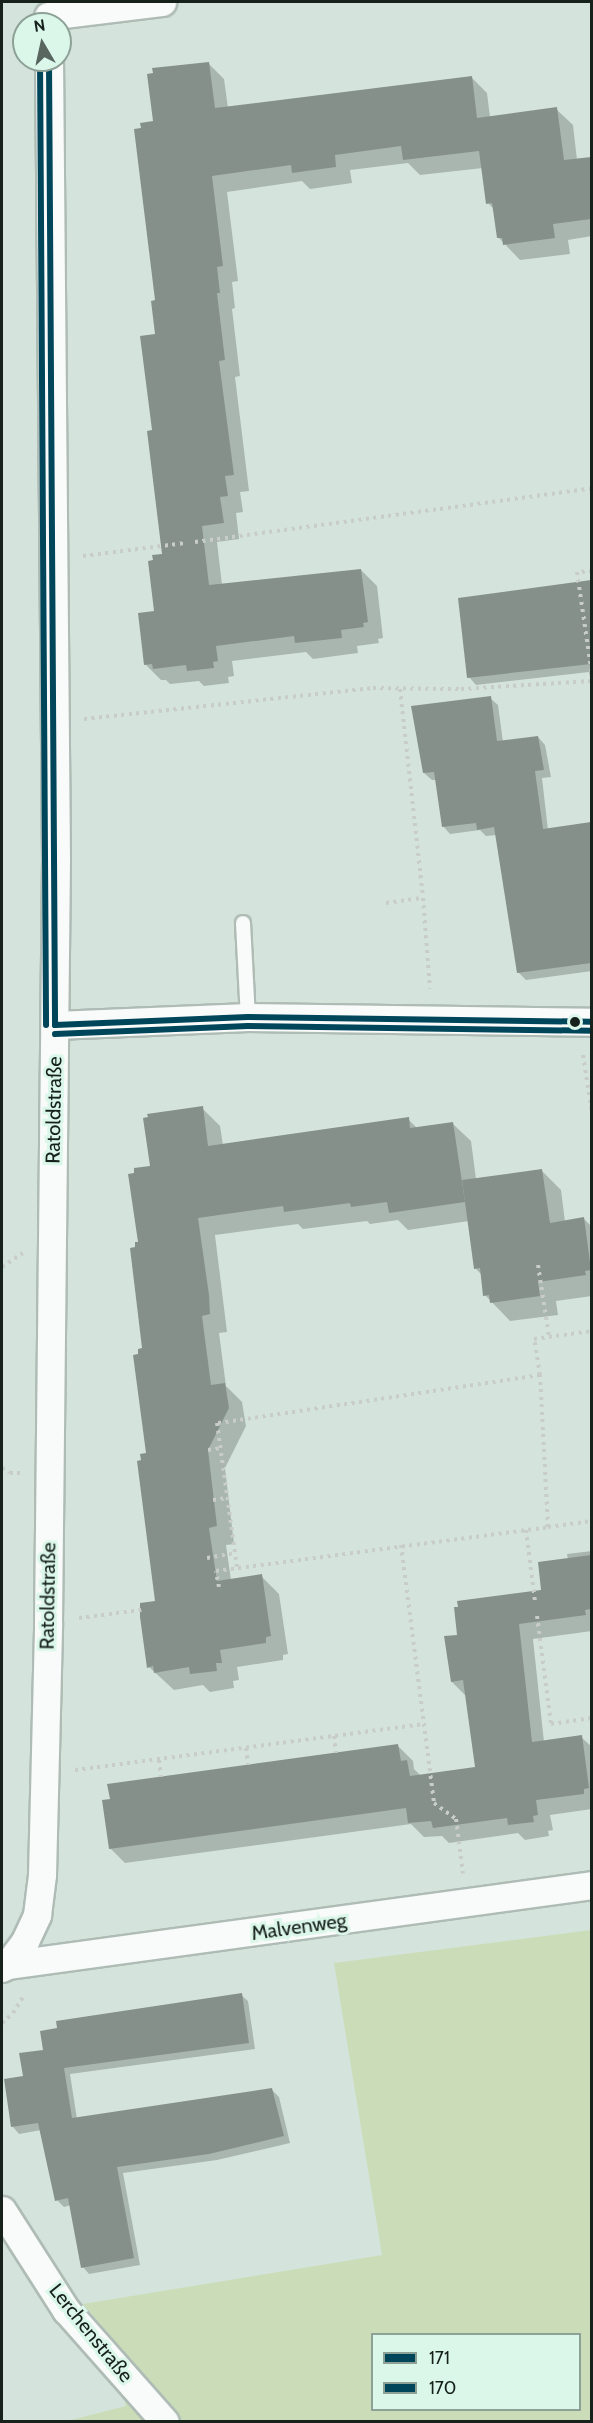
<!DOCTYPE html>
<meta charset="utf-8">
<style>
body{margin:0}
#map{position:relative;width:593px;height:2423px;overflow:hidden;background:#d4e4dc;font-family:Cabin,sans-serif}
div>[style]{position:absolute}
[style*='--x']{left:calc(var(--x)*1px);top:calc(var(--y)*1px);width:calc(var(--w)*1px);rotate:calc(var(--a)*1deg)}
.green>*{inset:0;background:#cbddb8}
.shadow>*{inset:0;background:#0003}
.building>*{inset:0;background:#86908a}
.path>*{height:4px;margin-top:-2px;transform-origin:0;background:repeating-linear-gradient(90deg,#c8ccca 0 3px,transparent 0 7.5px)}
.roads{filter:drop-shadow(2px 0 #afbcb6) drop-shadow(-2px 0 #afbcb6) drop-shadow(0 2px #afbcb6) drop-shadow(0 -2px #afbcb6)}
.service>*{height:14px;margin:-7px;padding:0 7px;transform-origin:7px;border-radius:7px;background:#f9fbfa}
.minor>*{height:27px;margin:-13.5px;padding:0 13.5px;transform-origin:13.5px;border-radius:13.5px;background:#f9fbfa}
.bus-1>*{height:6px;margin:-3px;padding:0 3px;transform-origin:3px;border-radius:3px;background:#00465a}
.bus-2>*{height:6px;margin:-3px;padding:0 3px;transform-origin:3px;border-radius:3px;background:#00465a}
.dots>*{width:16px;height:16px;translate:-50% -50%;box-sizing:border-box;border:3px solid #dbf7e9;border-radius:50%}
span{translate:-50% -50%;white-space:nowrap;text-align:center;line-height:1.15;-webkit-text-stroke:6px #dbf7e9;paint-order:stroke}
.street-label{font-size:20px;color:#17211c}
.frame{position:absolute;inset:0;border:3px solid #17211c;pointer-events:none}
.legend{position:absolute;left:371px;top:2333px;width:210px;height:78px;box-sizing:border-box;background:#dbf7e9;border:2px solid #8da197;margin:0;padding:8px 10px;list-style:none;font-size:18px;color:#17211c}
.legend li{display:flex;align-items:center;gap:12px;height:30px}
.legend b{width:30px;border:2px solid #8da197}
.north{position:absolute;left:12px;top:12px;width:60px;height:60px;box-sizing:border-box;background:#dbf7e9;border:2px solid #8da197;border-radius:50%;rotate:351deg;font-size:16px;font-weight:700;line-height:24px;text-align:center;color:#17211c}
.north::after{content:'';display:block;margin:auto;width:21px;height:27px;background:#59655f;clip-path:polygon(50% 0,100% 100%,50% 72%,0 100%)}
</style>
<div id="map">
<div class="green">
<i style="clip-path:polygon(evenodd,591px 1930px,591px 2421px,63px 2422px,126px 2406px,106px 2331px,83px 2304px,382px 2255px,334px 1963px,591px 1930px,372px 2334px,580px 2334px,580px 2410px,372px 2410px,372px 2334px)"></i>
</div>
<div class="shadow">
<i style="clip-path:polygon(208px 63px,224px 79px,228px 108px,471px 77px,487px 93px,490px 117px,556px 109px,573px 125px,577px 160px,592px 158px,592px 236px,568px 240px,570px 254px,520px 260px,498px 237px,495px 210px,488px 203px,483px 168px,420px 175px,408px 163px,350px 170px,352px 183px,310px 189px,302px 181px,227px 192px,238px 281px,232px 282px,235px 308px,232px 309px,240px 376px,235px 377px,249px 491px,240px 492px,243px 512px,236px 513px,239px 539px,217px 542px,222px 585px,361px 570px,377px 586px,383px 638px,378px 639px,379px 643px,357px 646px,358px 653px,313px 659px,306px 652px,232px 661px,234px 676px,228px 677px,229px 683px,204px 686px,199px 681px,170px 684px,166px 680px,161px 680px,145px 664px,164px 555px,153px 431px,156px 335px,155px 123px)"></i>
<i style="clip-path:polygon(592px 581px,592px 690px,589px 672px,476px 685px,469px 677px,459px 599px)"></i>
<i style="clip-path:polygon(490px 698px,498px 705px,503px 742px,538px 737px,545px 745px,551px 777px,542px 778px,548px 830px,592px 823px,592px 971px,526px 980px,518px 972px,497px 835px,486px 836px,480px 830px,450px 834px,443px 826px,437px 780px,432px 780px,424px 773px)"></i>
<i style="clip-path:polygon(202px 1108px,220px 1126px,223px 1145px,408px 1119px,418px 1129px,453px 1124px,471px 1141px,476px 1179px,542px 1171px,561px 1190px,565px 1222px,584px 1219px,592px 1227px,592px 1296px,556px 1301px,558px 1315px,510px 1321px,485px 1295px,482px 1275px,475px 1268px,469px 1221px,408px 1230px,398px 1220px,370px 1224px,367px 1221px,303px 1229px,298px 1224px,215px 1235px,227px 1332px,219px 1333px,226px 1386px,242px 1402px,246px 1426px,225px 1468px,234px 1544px,226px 1545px,231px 1580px,261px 1576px,279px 1594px,288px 1654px,283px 1655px,283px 1660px,237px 1667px,239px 1680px,233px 1681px,234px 1688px,210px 1692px,203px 1685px,174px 1690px,149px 1667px,157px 1602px,140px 1356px,144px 1349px,137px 1248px,151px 1167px)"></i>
<i style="clip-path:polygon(592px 1551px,592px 1631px,533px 1639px,544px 1742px,581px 1737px,592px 1747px,592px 1809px,550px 1815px,553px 1830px,548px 1831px,549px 1836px,525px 1840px,518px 1833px,449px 1843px,442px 1836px,424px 1837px,411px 1824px,125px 1863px,110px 1848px,398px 1746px,413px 1761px,414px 1769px,421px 1776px,477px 1768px,467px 1697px,452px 1682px,458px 1636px,543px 1591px,568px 1560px,567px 1554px)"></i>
<i style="clip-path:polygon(241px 1995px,248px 2001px,255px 2049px,70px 2074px,77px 2119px,272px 2090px,279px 2097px,290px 2143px,217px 2160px,123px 2173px,140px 2265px,89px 2274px,83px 2267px,71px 2205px,64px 2207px,57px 2200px,41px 2130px,19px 2134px,13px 2127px,6px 2081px,25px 2078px,45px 2051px)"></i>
</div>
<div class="building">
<i style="clip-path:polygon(209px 62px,215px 108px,472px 76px,477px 118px,557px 107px,564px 160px,591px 157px,591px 219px,553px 224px,555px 238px,503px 245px,502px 238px,497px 238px,492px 203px,486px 204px,479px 151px,403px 160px,401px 146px,335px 155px,336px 167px,292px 173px,291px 165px,212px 176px,223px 266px,217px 267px,220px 293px,217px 293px,225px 360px,219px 361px,234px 475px,225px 476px,228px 496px,220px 497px,224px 523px,202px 526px,209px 585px,361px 569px,368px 622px,363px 623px,364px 627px,341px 630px,342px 638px,295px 643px,294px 636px,216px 646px,218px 661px,213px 662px,214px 668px,187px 671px,186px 665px,153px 669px,152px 664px,144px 665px,138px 613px,154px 611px,148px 561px,153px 560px,152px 555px,162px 554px,147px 431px,152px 430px,140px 336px,155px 334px,151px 301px,155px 300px,134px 129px,141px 128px,140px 123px,153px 121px,147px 74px,153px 73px,152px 68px)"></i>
<i style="clip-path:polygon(591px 580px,591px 664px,467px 678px,458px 598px)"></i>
<i style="clip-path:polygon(491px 696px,497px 741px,538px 736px,544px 770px,535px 771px,543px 829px,591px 822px,591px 963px,517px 973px,494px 827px,477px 830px,476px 823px,442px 827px,434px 772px,423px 773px,411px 706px)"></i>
<i style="clip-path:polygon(203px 1106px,208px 1146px,409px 1117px,410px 1128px,453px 1122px,465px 1202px,389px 1213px,387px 1202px,351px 1207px,350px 1203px,284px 1212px,283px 1206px,198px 1218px,209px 1295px,210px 1314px,202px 1316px,211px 1385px,225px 1383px,229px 1408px,208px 1450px,217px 1526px,209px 1528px,217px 1581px,262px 1574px,271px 1636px,266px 1637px,266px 1643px,220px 1650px,222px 1663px,216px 1663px,217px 1671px,190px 1674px,189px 1667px,154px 1673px,153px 1666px,147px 1668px,140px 1617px,140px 1603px,155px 1601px,137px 1461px,141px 1460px,140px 1454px,146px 1453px,133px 1355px,138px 1354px,138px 1349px,142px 1348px,130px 1248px,135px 1247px,135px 1242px,138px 1242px,128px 1174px,134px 1173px,134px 1168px,150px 1166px,143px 1118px,148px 1117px,147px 1114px)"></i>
<i style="clip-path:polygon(542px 1169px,550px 1223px,584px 1217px,591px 1270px,585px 1271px,586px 1275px,538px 1282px,540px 1296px,490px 1303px,489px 1295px,483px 1296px,480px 1268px,474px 1269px,462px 1180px)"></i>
<i style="clip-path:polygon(591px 1555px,591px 1609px,585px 1610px,586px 1615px,519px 1624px,532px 1742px,582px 1735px,589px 1788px,584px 1789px,584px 1794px,536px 1800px,538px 1815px,533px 1816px,534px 1822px,508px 1825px,507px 1818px,433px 1828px,431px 1821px,408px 1823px,406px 1808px,109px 1849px,102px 1800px,110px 1799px,107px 1784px,398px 1744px,401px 1761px,407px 1760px,410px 1776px,475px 1767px,463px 1680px,451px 1682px,444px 1636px,457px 1635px,454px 1607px,458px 1607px,457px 1601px,541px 1590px,538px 1562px)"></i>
<i style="clip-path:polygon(242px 1993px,249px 2043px,64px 2068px,72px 2118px,272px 2088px,284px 2136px,209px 2154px,117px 2167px,134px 2258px,81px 2268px,68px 2198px,55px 2201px,38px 2123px,11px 2127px,4px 2079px,23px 2076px,19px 2053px,43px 2050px,40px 2031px,57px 2028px,56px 2021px)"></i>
</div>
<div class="path">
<i style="--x:195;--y:542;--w:401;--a:-7.7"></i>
<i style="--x:83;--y:556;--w:103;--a:-7.3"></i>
<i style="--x:592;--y:571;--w:15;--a:176"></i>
<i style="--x:577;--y:572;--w:104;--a:81.7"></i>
<i style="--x:400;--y:689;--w:210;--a:83.7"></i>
<i style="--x:423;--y:898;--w:91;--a:85.6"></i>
<i style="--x:84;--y:719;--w:291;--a:-6.1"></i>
<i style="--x:373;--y:688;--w:88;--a:0.7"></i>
<i style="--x:461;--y:689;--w:131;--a:-3.5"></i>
<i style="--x:386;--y:903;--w:37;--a:-8"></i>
<i style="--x:583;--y:1055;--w:59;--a:81.2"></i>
<i style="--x:538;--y:1265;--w:73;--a:81.3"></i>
<i style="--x:2;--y:1267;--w:25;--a:-34"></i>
<i style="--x:540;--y:1375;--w:36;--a:-99"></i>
<i style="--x:534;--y:1339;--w:59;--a:-7.9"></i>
<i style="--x:208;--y:1450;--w:12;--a:-9"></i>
<i style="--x:2;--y:1468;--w:9;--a:32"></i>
<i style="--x:10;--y:1473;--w:11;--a:0"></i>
<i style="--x:213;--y:1500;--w:14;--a:-8"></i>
<i style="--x:548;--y:1527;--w:44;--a:-7.8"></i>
<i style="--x:526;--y:1530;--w:72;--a:82.8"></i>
<i style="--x:401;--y:1545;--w:260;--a:82.7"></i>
<i style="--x:434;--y:1803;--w:27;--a:36"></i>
<i style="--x:456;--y:1819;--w:55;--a:82.7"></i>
<i style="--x:207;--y:1558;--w:28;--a:-10"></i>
<i style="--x:219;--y:1587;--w:16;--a:-101"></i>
<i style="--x:216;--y:1571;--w:335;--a:-7.5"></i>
<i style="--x:548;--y:1527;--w:152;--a:-93"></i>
<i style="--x:540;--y:1375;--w:327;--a:171.5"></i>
<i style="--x:217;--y:1423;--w:145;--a:82.1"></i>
<i style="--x:537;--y:1616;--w:109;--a:82.6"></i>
<i style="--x:551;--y:1724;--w:41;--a:-8.3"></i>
<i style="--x:79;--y:1618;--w:63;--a:-7.4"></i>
<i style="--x:334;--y:1736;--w:17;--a:83"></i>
<i style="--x:246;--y:1748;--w:17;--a:83"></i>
<i style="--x:159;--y:1760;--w:17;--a:83"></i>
<i style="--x:75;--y:1770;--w:352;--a:-7.5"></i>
<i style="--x:2;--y:2023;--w:15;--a:-42"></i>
<i style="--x:13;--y:2013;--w:22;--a:-58"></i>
</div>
<div class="roads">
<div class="service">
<i style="--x:243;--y:923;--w:94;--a:87"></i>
</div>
<div class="minor">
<i style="--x:48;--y:16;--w:115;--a:-7"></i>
<i style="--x:55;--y:1025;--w:193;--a:-2.4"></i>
<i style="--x:248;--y:1017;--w:344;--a:0.8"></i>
<i style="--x:7;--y:1965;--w:590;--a:-7.79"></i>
<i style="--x:2;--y:1968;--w:6;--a:-31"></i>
<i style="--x:7;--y:1965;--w:30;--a:-53"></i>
<i style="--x:25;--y:1941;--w:29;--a:-65"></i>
<i style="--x:37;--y:1915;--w:40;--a:-82.9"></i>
<i style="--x:42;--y:1875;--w:253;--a:-88.6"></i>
<i style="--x:48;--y:1622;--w:762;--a:-89.4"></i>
<i style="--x:56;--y:860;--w:800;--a:-90.5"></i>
<i style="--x:2;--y:2210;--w:119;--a:57.4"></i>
<i style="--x:66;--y:2310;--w:149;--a:48.5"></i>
</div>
</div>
<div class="bus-1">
<i style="--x:49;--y:60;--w:965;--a:89.64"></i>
<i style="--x:55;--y:1025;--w:193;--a:-2.4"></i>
<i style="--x:248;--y:1017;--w:344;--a:0.8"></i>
</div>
<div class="bus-2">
<i style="--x:40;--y:60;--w:965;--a:89.64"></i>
<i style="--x:55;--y:1034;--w:193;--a:-2.4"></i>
<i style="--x:248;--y:1026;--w:344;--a:0.8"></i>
</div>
<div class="dots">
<i style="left:575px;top:1022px;background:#17211c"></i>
</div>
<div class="street-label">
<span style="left:54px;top:1110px;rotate:-89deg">Ratoldstraße</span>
<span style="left:48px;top:1596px;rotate:-89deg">Ratoldstraße</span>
<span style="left:299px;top:1927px;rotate:-8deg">Malvenweg</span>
<span style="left:91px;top:2333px;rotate:51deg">Lerchenstraße</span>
</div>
<div class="frame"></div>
<ul class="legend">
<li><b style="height:8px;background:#00465a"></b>171</li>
<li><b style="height:8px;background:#00465a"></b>170</li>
</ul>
<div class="north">N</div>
</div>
